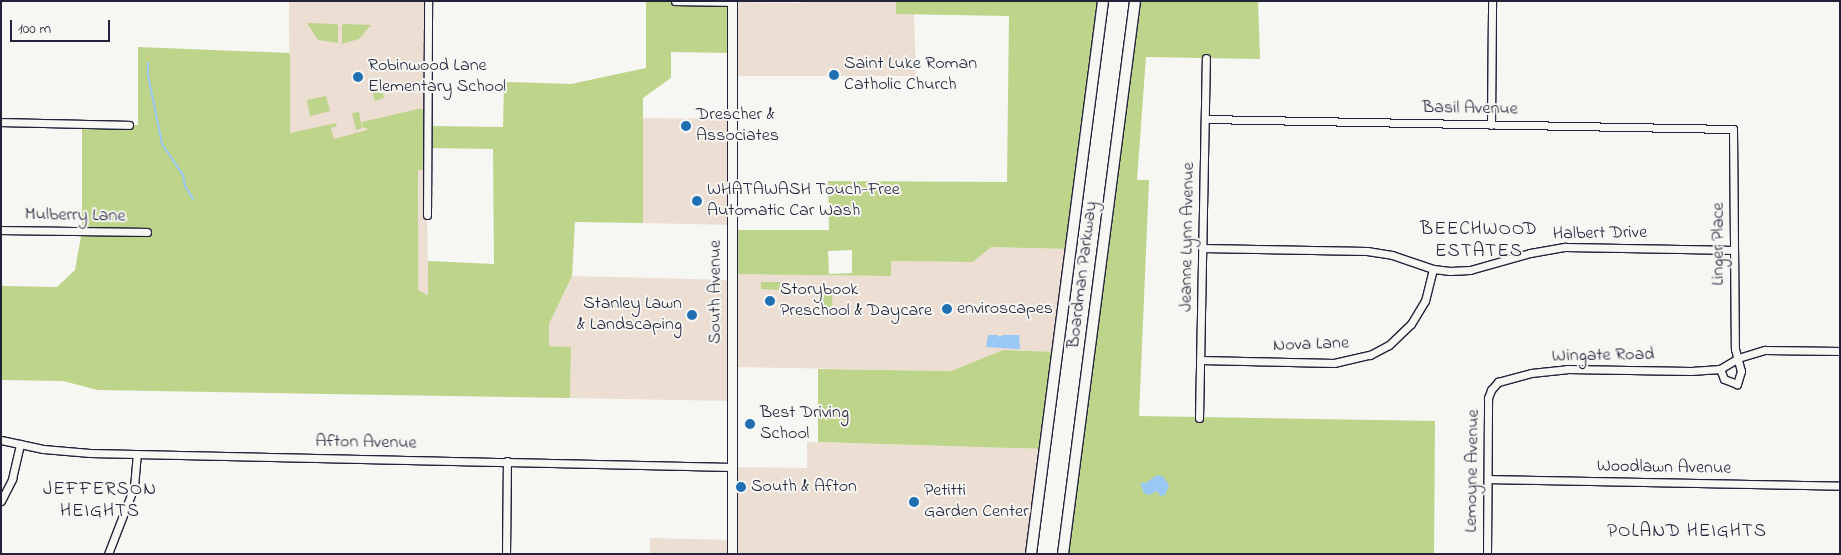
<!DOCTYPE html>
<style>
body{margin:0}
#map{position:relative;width:1841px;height:555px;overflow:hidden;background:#f6f6f2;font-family:"Indie Flower",sans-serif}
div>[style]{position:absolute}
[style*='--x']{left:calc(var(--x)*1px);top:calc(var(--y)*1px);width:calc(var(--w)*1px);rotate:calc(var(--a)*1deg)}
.built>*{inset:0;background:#ecded2}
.green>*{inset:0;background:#bdd48a}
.water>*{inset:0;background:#9ac8f5}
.stream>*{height:2px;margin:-1px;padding:0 1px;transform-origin:1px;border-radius:1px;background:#9ac8f5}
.roads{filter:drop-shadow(1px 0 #22223b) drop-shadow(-1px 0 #22223b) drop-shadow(0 1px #22223b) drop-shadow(0 -1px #22223b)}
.minor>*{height:7px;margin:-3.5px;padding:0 3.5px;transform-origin:3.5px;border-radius:3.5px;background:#f6f6f2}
.major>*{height:9px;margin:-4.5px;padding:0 4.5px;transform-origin:4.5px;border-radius:4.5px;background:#f6f6f2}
.highway>*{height:10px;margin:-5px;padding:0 5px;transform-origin:5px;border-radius:5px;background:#f6f6f2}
.dots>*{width:14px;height:14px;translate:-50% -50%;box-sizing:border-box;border:2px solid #f6f6f2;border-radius:50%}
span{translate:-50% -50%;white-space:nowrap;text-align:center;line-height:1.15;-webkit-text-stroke:4px #f6f6f2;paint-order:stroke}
.poi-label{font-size:18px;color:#22223b}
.left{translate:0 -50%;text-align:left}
.right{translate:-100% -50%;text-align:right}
.street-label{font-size:18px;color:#22223b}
.neighbourhood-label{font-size:19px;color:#22223b;letter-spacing:1px}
.frame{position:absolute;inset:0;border:2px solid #22223b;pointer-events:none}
.scale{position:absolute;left:10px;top:20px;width:100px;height:22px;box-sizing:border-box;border:2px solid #22223b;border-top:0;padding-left:6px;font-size:15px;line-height:18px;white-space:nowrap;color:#22223b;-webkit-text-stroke:4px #f6f6f2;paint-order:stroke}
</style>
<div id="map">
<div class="built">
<i style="clip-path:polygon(289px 1px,428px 1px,427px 214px,430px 395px,291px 392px)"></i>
<i style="clip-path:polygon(804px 1px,896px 1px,897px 14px,914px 14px,916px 76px,734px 76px,733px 2px,801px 3px)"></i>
<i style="clip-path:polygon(643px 118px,733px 119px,732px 225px,643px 223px)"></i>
<i style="clip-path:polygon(990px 247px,1071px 249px,1058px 352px,1003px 350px,951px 371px,732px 367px,732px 401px,570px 398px,571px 347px,549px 346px,549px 324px,572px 276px,731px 280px,732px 274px,891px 276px,890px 261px,973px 262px)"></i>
<i style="clip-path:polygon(807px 442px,1045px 449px,1031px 554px,650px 554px,650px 538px,732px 540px,732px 467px,807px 468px)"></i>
</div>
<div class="green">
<i style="clip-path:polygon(evenodd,646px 1px,733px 2px,734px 53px,671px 52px,671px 78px,643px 98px,643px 223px,575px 222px,572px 276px,549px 324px,549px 346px,571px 347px,570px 398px,98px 390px,63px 381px,1px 380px,1px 286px,57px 287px,75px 270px,82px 231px,82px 124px,138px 125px,138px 47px,290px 53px,290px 133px,336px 123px,337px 126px,331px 128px,334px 139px,367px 130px,367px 128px,363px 128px,362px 122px,418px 109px,427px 109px,427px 126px,503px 127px,504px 82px,571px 84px,646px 68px,646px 1px,427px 148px,493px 149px,494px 264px,428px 261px,428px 295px,418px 290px,418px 170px,427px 170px,427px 148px)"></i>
<i style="clip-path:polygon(evenodd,896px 1px,1103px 1px,1071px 249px,991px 247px,973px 262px,891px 261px,891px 276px,732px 274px,732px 230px,829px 230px,828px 181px,1007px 182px,1009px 16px,896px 14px,896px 1px,852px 250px,852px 273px,829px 274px,828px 251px,852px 250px)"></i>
<i style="clip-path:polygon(1135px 1px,1258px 1px,1260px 59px,1146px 57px,1137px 180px,1149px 180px,1139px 416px,1435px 421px,1434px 554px,1063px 554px)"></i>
<i style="clip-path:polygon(307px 23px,336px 24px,338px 25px,338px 43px,318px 40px)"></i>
<i style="clip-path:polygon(344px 24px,371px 25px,359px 39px,342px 44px,342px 25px)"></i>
<i style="clip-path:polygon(379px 79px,384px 98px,375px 101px,369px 81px)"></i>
<i style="clip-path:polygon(326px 96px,330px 111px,310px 116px,307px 100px)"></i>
<i style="clip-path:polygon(359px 112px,362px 128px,356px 130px,352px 113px)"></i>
<i style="clip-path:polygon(761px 282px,780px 282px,779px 290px,761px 289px)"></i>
<i style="clip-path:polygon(820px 295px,832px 295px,833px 315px,820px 315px)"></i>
<i style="clip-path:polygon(1003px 350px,1058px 352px,1045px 449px,818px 442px,818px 369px,951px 371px)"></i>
</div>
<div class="water">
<i style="clip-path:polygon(988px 335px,998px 335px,999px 337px,1003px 335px,1019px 335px,1020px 349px,986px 347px)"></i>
<i style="clip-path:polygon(1157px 475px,1164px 477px,1169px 486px,1165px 495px,1160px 496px,1157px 491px,1149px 495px,1144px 493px,1140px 483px,1146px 483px)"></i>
</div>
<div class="stream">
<i style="--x:148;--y:63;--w:12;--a:90"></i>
<i style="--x:148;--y:75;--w:70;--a:78.5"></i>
<i style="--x:162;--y:144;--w:37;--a:56"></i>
<i style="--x:183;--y:175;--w:11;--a:80"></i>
<i style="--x:185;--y:186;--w:15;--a:58"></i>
</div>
<div class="roads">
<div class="minor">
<i style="--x:675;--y:1;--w:58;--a:1"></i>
<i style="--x:1205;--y:119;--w:528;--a:1.09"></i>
<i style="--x:1733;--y:129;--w:220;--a:89.5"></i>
<i style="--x:1735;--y:349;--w:23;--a:75"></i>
<i style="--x:1741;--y:371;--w:14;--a:107"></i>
<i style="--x:1737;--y:384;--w:14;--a:-159"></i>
<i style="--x:1724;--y:379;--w:11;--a:-112"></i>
<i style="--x:1;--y:122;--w:128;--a:1.3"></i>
<i style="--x:1491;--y:125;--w:124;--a:-89.5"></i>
<i style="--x:427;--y:215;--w:214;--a:-89.7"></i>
<i style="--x:1;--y:230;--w:146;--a:0.8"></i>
<i style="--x:1202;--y:248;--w:165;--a:1"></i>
<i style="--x:1367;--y:251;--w:25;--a:9"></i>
<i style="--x:1392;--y:255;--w:43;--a:18.9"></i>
<i style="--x:1433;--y:269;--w:17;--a:7"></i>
<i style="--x:1450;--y:271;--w:20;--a:-3"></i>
<i style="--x:1470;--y:270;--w:62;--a:-15.8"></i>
<i style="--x:1530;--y:253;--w:36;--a:-10"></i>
<i style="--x:1565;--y:247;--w:169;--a:1"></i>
<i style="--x:1200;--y:360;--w:134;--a:1.3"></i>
<i style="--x:1334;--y:363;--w:37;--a:-13"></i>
<i style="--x:1370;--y:355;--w:21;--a:-28"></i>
<i style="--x:1389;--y:345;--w:30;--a:-44"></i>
<i style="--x:1411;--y:324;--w:27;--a:-59"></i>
<i style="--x:1425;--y:301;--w:33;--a:-76"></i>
<i style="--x:1199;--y:418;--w:360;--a:-88.9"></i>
<i style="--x:1;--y:440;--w:43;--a:12.1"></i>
<i style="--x:43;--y:449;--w:47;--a:4.9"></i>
<i style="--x:90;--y:453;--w:642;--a:1.25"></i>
<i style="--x:1488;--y:479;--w:352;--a:1.1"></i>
<i style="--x:1;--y:501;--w:25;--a:-63"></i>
<i style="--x:12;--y:479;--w:36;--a:-77"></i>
<i style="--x:108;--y:554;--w:72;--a:-68.8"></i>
<i style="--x:134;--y:487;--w:33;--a:-85"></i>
<i style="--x:506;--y:554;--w:93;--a:-89.4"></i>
<i style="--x:1487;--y:554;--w:156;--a:-89.6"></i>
<i style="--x:1488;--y:398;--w:9;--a:-69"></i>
<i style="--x:1491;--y:390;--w:11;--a:-49"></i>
<i style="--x:1498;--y:382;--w:34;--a:-15"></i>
<i style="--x:1531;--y:373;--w:36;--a:-6"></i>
<i style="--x:1567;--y:369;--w:124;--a:0.9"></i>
<i style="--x:1691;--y:371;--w:29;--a:-4"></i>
<i style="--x:1720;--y:369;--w:21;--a:-31"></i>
<i style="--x:1738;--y:358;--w:28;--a:-17"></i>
<i style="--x:1765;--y:350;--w:75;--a:0.8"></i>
</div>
<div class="major">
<i style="--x:732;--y:554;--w:553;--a:-90"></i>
</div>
<div class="highway">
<i style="--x:1031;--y:554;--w:558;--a:-82.58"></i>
<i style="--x:1063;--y:554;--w:558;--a:-82.58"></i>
</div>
</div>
<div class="dots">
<i style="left:834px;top:75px;background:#1f6fb2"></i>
<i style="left:358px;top:77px;background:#1f6fb2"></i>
<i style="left:686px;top:126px;background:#1f6fb2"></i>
<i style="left:697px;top:201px;background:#1f6fb2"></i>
<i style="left:770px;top:301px;background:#1f6fb2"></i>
<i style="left:947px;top:309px;background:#1f6fb2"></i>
<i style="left:692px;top:315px;background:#1f6fb2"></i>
<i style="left:750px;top:424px;background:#1f6fb2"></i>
<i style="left:741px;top:487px;background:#1f6fb2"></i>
<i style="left:914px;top:502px;background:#1f6fb2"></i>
</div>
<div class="poi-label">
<span class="left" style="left:844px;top:75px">Saint Luke Roman<br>Catholic Church</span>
<span class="left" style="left:368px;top:77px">Robinwood Lane<br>Elementary School</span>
<span class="left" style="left:696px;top:126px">Drescher &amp;<br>Associates</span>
<span class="left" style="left:707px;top:201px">WHATAWASH Touch-Free<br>Automatic Car Wash</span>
<span class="left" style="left:780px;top:301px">Storybook<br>Preschool &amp; Daycare</span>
<span class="right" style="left:682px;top:315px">Stanley Lawn<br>&amp; Landscaping</span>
<span class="left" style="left:957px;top:309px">enviroscapes</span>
<span class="left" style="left:760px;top:424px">Best Driving<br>School</span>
<span class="left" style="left:751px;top:487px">South &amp; Afton</span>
<span class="left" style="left:924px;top:502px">Petitti<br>Garden Center</span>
</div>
<div class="street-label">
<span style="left:1470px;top:109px;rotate:1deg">Basil Avenue</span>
<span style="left:75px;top:216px;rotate:1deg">Mulberry Lane</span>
<span style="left:1600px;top:234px;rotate:-1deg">Halbert Drive</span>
<span style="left:1188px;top:237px;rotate:-89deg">Jeanne Lynn Avenue</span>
<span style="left:1719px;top:244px;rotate:-90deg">Linger Place</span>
<span style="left:1083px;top:275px;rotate:-83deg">Boardman Parkway</span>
<span style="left:716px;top:292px;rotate:-90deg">South Avenue</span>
<span style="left:1311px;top:345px;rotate:-2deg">Nova Lane</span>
<span style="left:1603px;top:356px;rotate:-1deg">Wingate Road</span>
<span style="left:366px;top:443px;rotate:1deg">Afton Avenue</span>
<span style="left:1664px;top:468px;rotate:1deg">Woodlawn Avenue</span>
<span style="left:1473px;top:471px;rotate:-89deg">Lemoyne Avenue</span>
</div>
<div class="neighbourhood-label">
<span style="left:1479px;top:241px">BEECHWOOD<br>ESTATES</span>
<span style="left:100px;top:501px">JEFFERSON<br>HEIGHTS</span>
<span style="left:1687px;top:532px">POLAND HEIGHTS</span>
</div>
<div class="frame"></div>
<div class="scale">100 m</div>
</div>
